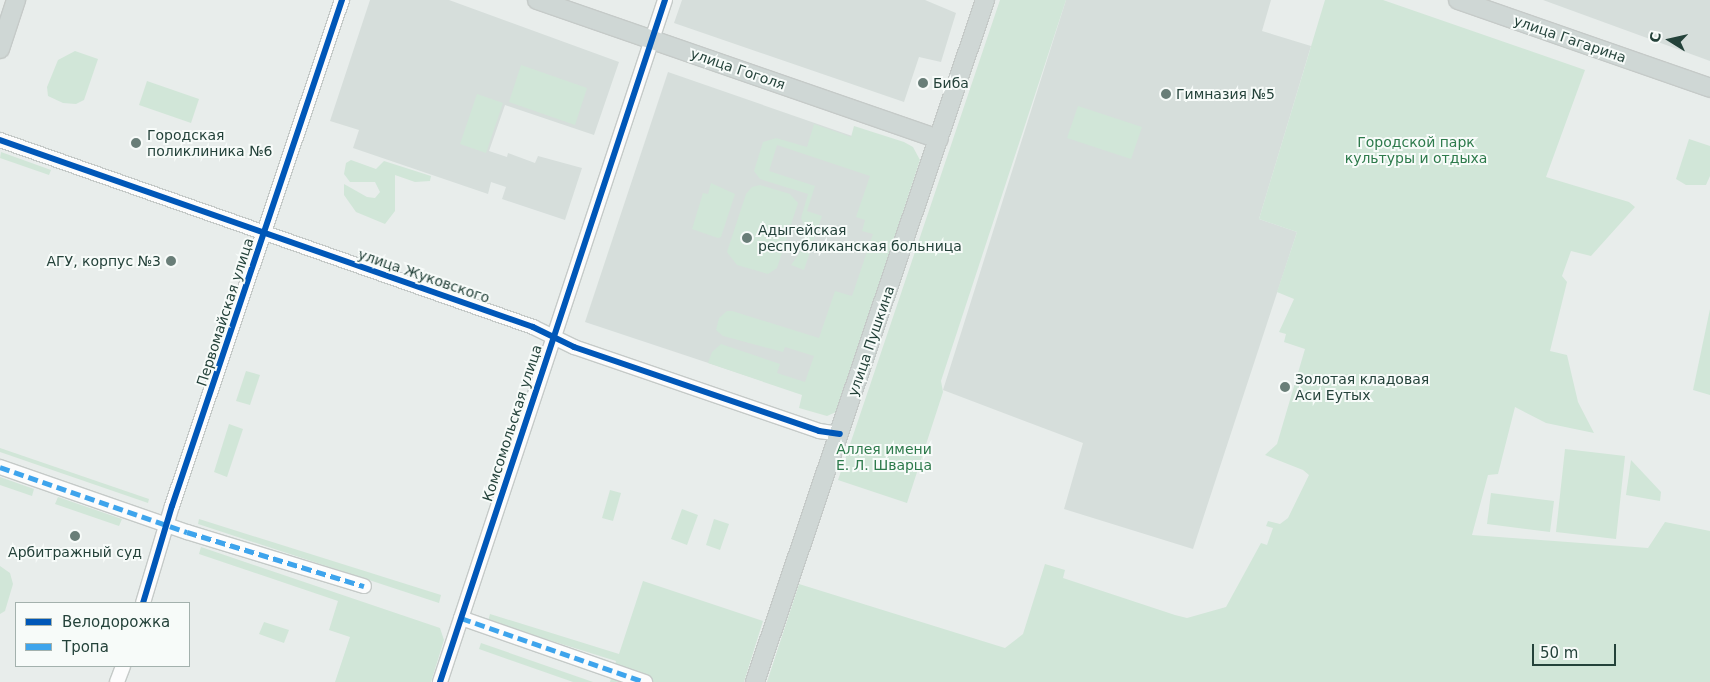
<!DOCTYPE html>
<meta charset="utf-8">
<style>
body{margin:0}
#map{position:relative;width:1710px;height:682px;overflow:hidden;background:#e8edeb;font-family:"DejaVu Sans",sans-serif}
div>[style]{position:absolute}
[style*='--x']{left:calc(var(--x)*1px);top:calc(var(--y)*1px);width:calc(var(--w)*1px);rotate:calc(var(--a)*1deg)}
.built>*{inset:0;background:#d6dedb}
.green>*{inset:0;background:#d1e6d8}
.roads{filter:drop-shadow(1px 0 #c5cac8) drop-shadow(-1px 0 #c5cac8) drop-shadow(0 1px #c5cac8) drop-shadow(0 -1px #c5cac8)}
.minor>*{height:14px;margin:-7px;padding:0 7px;transform-origin:7px;border-radius:7px;background:#fcfcfc}
.major>*{height:18px;margin:-9px;padding:0 9px;transform-origin:9px;border-radius:9px;background:#cfd7d5}
.quiet>*{height:5px;margin-top:-2.5px;transform-origin:0;background:repeating-linear-gradient(90deg,#3ea4ec 0 10px,transparent 0 15px)}
.cycleway>*{height:6px;margin:-3px;padding:0 3px;transform-origin:3px;border-radius:3px;background:#0057b8}
.dots>*{width:14px;height:14px;translate:-50% -50%;box-sizing:border-box;border:2px solid #f7fbf9;border-radius:50%}
span{translate:-50% -50%;white-space:nowrap;text-align:center;line-height:1.15;-webkit-text-stroke:4px #f7fbf9;paint-order:stroke}
.street-label{font-size:14px;color:#24423a}
.poi-label{font-size:14px;color:#24423a}
.left{translate:0 -50%;text-align:left}
.right{translate:-100% -50%;text-align:right}
.park-label{font-size:14px;color:#2d7a4b}
.legend{position:absolute;left:15px;top:602px;width:175px;height:65px;box-sizing:border-box;background:#f7fbf9;border:1px solid #a3b1ad;margin:0;padding:6px 9px;list-style:none;font-size:15px;color:#24423a}
.legend li{display:flex;align-items:center;gap:10px;height:25px}
.legend b{width:25px;border:1px solid #a3b1ad}
.north{position:absolute;left:1645px;top:15px;width:50px;height:50px;-webkit-text-stroke:4px #f7fbf9;paint-order:stroke;rotate:280deg;font-size:14px;font-weight:700;line-height:20px;text-align:center;color:#24423a}
.north::after{content:'';display:block;margin:auto;width:18px;height:22px;background:#24423a;clip-path:polygon(50% 0,100% 100%,50% 72%,0 100%)}
.scale{position:absolute;left:1532px;top:644px;width:84px;height:22px;box-sizing:border-box;border:2px solid #24423a;border-top:0;padding-left:6px;font-size:15px;line-height:18px;white-space:nowrap;color:#24423a;-webkit-text-stroke:4px #f7fbf9;paint-order:stroke}
</style>
<div id="map">
<div class="built">
<i style="clip-path:polygon(370px 0,449px 0,619px 62px,594px 135px,505px 105px,489px 151px,507px 157px,508px 153px,535px 163px,538px 156px,582px 168px,565px 220px,502px 199px,506px 187px,491px 182px,488px 194px,353px 148px,359px 130px,330px 121px)"></i>
<i style="clip-path:polygon(682px 0,925px 0,956px 13px,941px 62px,919px 57px,904px 102px,674px 23px)"></i>
<i style="clip-path:polygon(1066px 0,1271px 0,1262px 31px,1311px 46px,1259px 219px,1297px 232px,1193px 549px,1064px 509px,1083px 443px,943px 390px)"></i>
<i style="clip-path:polygon(1543px 0,1710px 0,1710px 61px)"></i>
<i style="clip-path:polygon(668px 72px,907px 155px,829px 403px,585px 322px)"></i>
</div>
<div class="green">
<i style="clip-path:polygon(1000px 0,1066px 0,941px 381px,943px 392px,907px 503px,838px 480px)"></i>
<i style="clip-path:polygon(1325px 0,1383px 0,1585px 70px,1546px 177px,1629px 202px,1635px 207px,1591px 256px,1571px 251px,1562px 276px,1567px 282px,1550px 351px,1567px 355px,1578px 402px,1594px 433px,1546px 423px,1515px 407px,1498px 474px,1488px 475px,1472px 535px,1648px 548px,1665px 522px,1710px 531px,1710px 682px,767px 682px,799px 584px,1005px 648px,1023px 634px,1045px 564px,1065px 570px,1063px 578px,1175px 615px,1187px 618px,1226px 607px,1261px 543px,1267px 545px,1273px 528px,1266px 526px,1268px 521px,1280px 524px,1288px 518px,1309px 475px,1303px 470px,1265px 455px,1277px 444px,1305px 349px,1284px 342px,1286px 334px,1279px 332px,1294px 299px,1277px 292px,1297px 232px,1259px 219px)"></i>
<i style="clip-path:polygon(75px 51px,98px 59px,84px 100px,76px 104px,63px 103px,48px 96px,47px 87px,58px 60px)"></i>
<i style="clip-path:polygon(521px 65px,587px 88px,575px 125px,509px 102px)"></i>
<i style="clip-path:polygon(147px 81px,199px 99px,191px 123px,139px 105px)"></i>
<i style="clip-path:polygon(477px 94px,503px 103px,486px 153px,460px 144px)"></i>
<i style="clip-path:polygon(1078px 106px,1142px 127px,1131px 159px,1067px 138px)"></i>
<i style="clip-path:polygon(814px 124px,851px 137px,854px 126px,904px 142px,913px 147px,920px 160px,840px 404px,836px 412px,827px 416px,799px 408px,802px 395px,708px 363px,712px 352px,721px 344px,780px 364px,777px 373px,805px 382px,814px 356px,785px 347px,783px 352px,723px 336px,716px 330px,719px 318px,727px 311px,732px 311px,819px 338px,835px 291px,852px 296px,873px 234px,862px 231px,865px 220px,856px 217px,870px 176px,777px 145px,769px 171px,815px 186px,807px 211px,822px 216px,804px 270px,791px 265px,801px 251px,807px 231px,801px 218px,808px 194px,760px 179px,754px 171px,763px 142px,776px 138px,807px 147px)"></i>
<i style="clip-path:polygon(1689px 139px,1710px 146px,1710px 176px,1706px 185px,1686px 185px,1676px 179px)"></i>
<i style="clip-path:polygon(1px 152px,51px 170px,49px 175px,0 158px)"></i>
<i style="clip-path:polygon(351px 160px,376px 169px,384px 161px,431px 176px,430px 181px,415px 182px,395px 175px,395px 211px,385px 224px,356px 212px,344px 195px,344px 184px,367px 197px,375px 198px,380px 192px,375px 182px,350px 182px,344px 174px,346px 163px)"></i>
<i style="clip-path:polygon(711px 183px,735px 194px,721px 237px,718px 238px,692px 229px,703px 193px,708px 194px)"></i>
<i style="clip-path:polygon(760px 185px,790px 194px,798px 203px,777px 268px,768px 274px,737px 265px,727px 252px,746px 194px,752px 187px)"></i>
<i style="clip-path:polygon(1710px 309px,1710px 395px,1693px 390px)"></i>
<i style="clip-path:polygon(246px 371px,260px 375px,250px 405px,236px 401px)"></i>
<i style="clip-path:polygon(229px 424px,243px 429px,227px 477px,214px 472px)"></i>
<i style="clip-path:polygon(0 448px,149px 499px,148px 503px,0 452px)"></i>
<i style="clip-path:polygon(1565px 449px,1625px 456px,1616px 539px,1556px 532px)"></i>
<i style="clip-path:polygon(1631px 460px,1661px 492px,1660px 501px,1626px 495px)"></i>
<i style="clip-path:polygon(0 477px,34px 489px,32px 496px,0 485px)"></i>
<i style="clip-path:polygon(610px 490px,621px 493px,613px 521px,602px 518px)"></i>
<i style="clip-path:polygon(1491px 493px,1554px 501px,1550px 532px,1487px 524px)"></i>
<i style="clip-path:polygon(58px 497px,122px 519px,119px 526px,55px 504px)"></i>
<i style="clip-path:polygon(682px 509px,698px 515px,687px 545px,671px 539px)"></i>
<i style="clip-path:polygon(199px 519px,441px 595px,439px 603px,198px 524px)"></i>
<i style="clip-path:polygon(714px 519px,729px 524px,720px 550px,706px 545px)"></i>
<i style="clip-path:polygon(201px 547px,440px 628px,444px 640px,431px 682px,335px 682px,350px 637px,329px 630px,338px 601px,199px 554px)"></i>
<i style="clip-path:polygon(0 566px,10px 573px,13px 584px,5px 611px,0 614px)"></i>
<i style="clip-path:polygon(643px 581px,763px 621px,744px 682px,610px 682px,616px 661px,488px 621px,490px 614px,619px 654px)"></i>
<i style="clip-path:polygon(264px 622px,289px 630px,284px 643px,259px 634px)"></i>
<i style="clip-path:polygon(481px 643px,593px 682px,573px 682px,479px 649px)"></i>
</div>
<div class="roads">
<div class="minor">
<i style="--x:0;--y:140;--w:565;--a:19.33"></i>
<i style="--x:533;--y:327;--w:46;--a:26"></i>
<i style="--x:574;--y:347;--w:259;--a:18.9"></i>
<i style="--x:819;--y:431;--w:21;--a:8"></i>
<i style="--x:0;--y:467;--w:198;--a:19.2"></i>
<i style="--x:187;--y:532;--w:185;--a:17"></i>
<i style="--x:143;--y:603;--w:101;--a:-73.4"></i>
<i style="--x:172;--y:506;--w:534;--a:-71.43"></i>
<i style="--x:461;--y:618;--w:195;--a:19.2"></i>
<i style="--x:117;--y:682;--w:17;--a:-69"></i>
<i style="--x:440;--y:682;--w:718;--a:-71.74"></i>
</div>
<div class="major">
<i style="--x:537;--y:0;--w:425;--a:19.1"></i>
<i style="--x:1458;--y:0;--w:267;--a:19.2"></i>
<i style="--x:0;--y:49;--w:52;--a:-71.9"></i>
<i style="--x:755;--y:682;--w:720;--a:-71.36"></i>
</div>
</div>
<div class="quiet">
<i style="--x:0;--y:467;--w:198;--a:19.2"></i>
<i style="--x:187;--y:532;--w:185;--a:17"></i>
<i style="--x:461;--y:618;--w:195;--a:19.2"></i>
</div>
<div class="cycleway">
<i style="--x:0;--y:140;--w:565;--a:19.33"></i>
<i style="--x:533;--y:327;--w:46;--a:26"></i>
<i style="--x:574;--y:347;--w:259;--a:18.9"></i>
<i style="--x:819;--y:431;--w:21;--a:8"></i>
<i style="--x:143;--y:603;--w:101;--a:-73.4"></i>
<i style="--x:172;--y:506;--w:534;--a:-71.43"></i>
<i style="--x:440;--y:682;--w:718;--a:-71.74"></i>
</div>
<div class="dots">
<i style="left:923px;top:83px;background:#697e78"></i>
<i style="left:1166px;top:94px;background:#697e78"></i>
<i style="left:136px;top:143px;background:#697e78"></i>
<i style="left:747px;top:238px;background:#697e78"></i>
<i style="left:171px;top:261px;background:#697e78"></i>
<i style="left:1285px;top:387px;background:#697e78"></i>
<i style="left:75px;top:536px;background:#697e78"></i>
</div>
<div class="street-label">
<span style="left:1570px;top:39px;rotate:19deg">улица Гагарина</span>
<span style="left:738px;top:69px;rotate:19deg">улица Гоголя</span>
<span style="left:424px;top:276px;rotate:19deg">улица Жуковского</span>
<span style="left:225px;top:312px;rotate:-72deg">Первомайская улица</span>
<span style="left:871px;top:341px;rotate:-71deg">улица Пушкина</span>
<span style="left:512px;top:423px;rotate:-72deg">Комсомольская улица</span>
</div>
<div class="poi-label">
<span class="left" style="left:933px;top:83px">Биба</span>
<span class="left" style="left:1176px;top:94px">Гимназия №5</span>
<span class="left" style="left:147px;top:143px">Городская<br>поликлиника №6</span>
<span class="left" style="left:758px;top:238px">Адыгейская<br>республиканская больница</span>
<span class="right" style="left:161px;top:261px">АГУ, корпус №3</span>
<span class="left" style="left:1295px;top:387px">Золотая кладовая<br>Аси Еутых</span>
<span style="left:75px;top:552px">Арбитражный суд</span>
</div>
<div class="park-label">
<span style="left:1416px;top:150px">Городской парк<br>культуры и отдыха</span>
<span style="left:884px;top:457px">Аллея имени<br>Е. Л. Шварца</span>
</div>
<ul class="legend">
<li><b style="height:6px;background:#0057b8"></b>Велодорожка</li>
<li><b style="height:6px;background:#3ea4ec"></b>Тропа</li>
</ul>
<div class="north">С</div>
<div class="scale">50 m</div>
</div>
